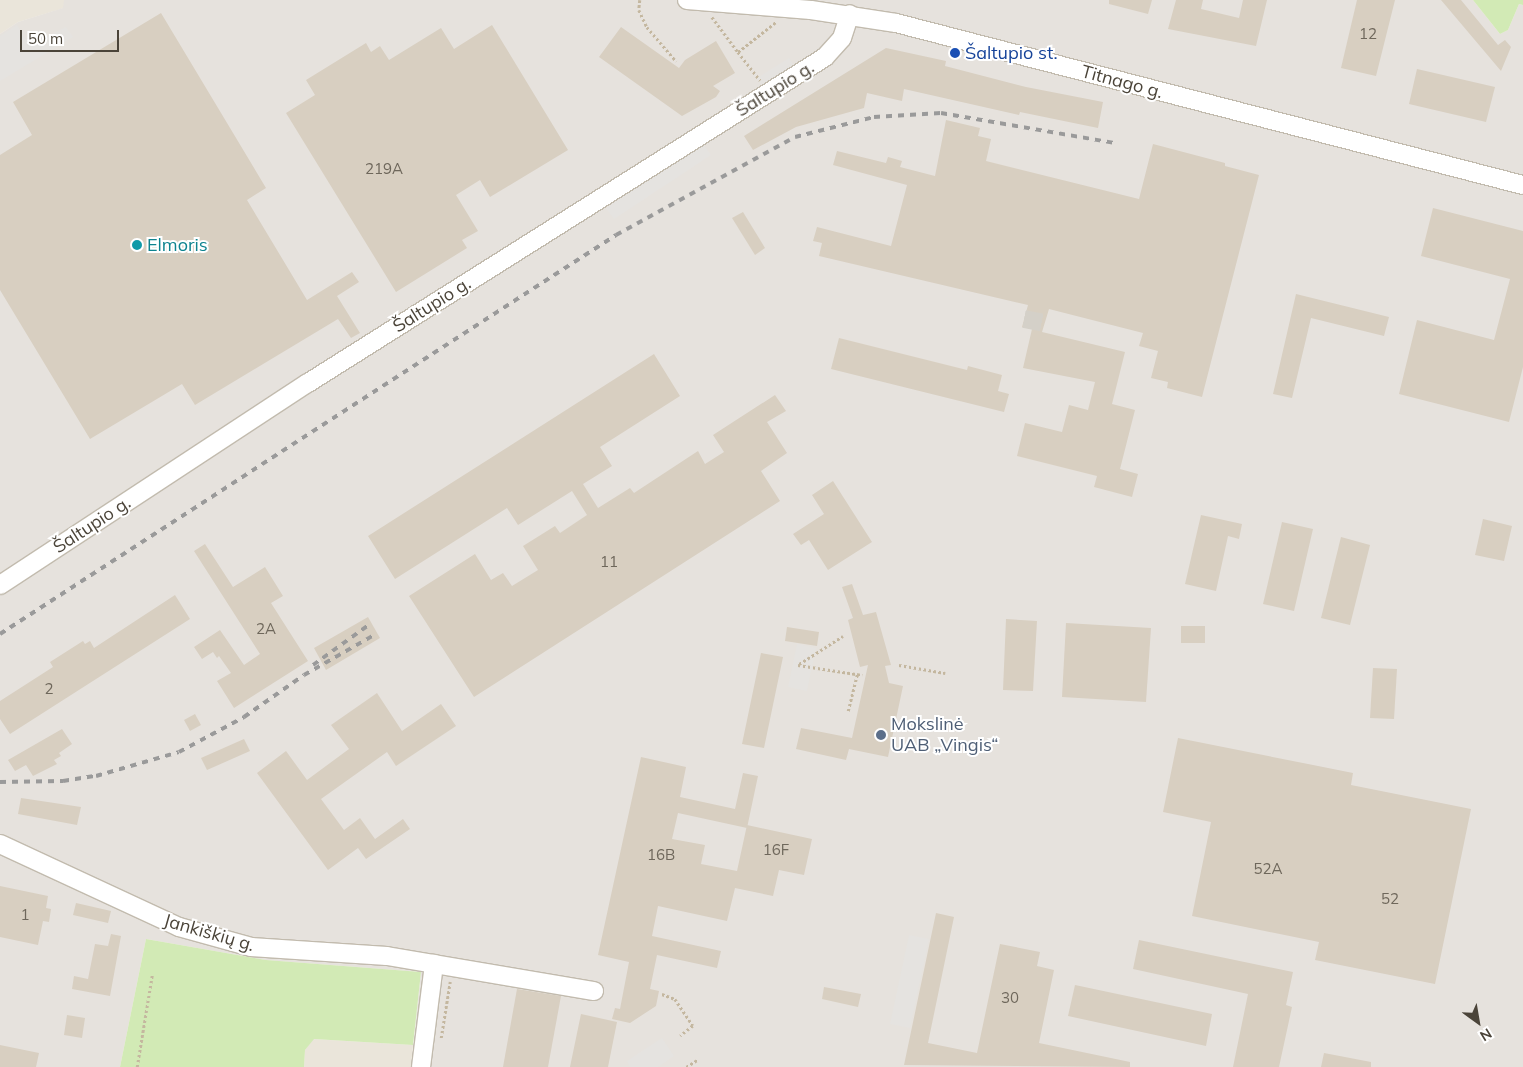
<!DOCTYPE html>
<meta charset="utf-8">
<style>
body{margin:0}
#map{position:relative;width:1523px;height:1067px;overflow:hidden;background:#f6f3ec;font-family:Mulish,sans-serif}
div>[style]{position:absolute}
[style*='--x']{left:calc(var(--x)*1px);top:calc(var(--y)*1px);width:calc(var(--w)*1px);rotate:calc(var(--a)*1deg)}
.residential>*{inset:0;background:#eae5da}
.industrial>*{inset:0;background:#e6e2dd}
.green>*{inset:0;background:#d2eab5}
.parking>*{inset:0;background:#e5e3e0}
.building>*{inset:0;background:#d8cfc1}
.minor-tunnel>*{height:18px;margin-top:-9px;transform-origin:0;background:repeating-linear-gradient(90deg,#d4d0c8 0 18px,transparent 0 27px)}
.path>*{height:2.5px;margin-top:-1.25px;transform-origin:0;background:repeating-linear-gradient(90deg,#c4b79f 0 2.5px,transparent 0 5px)}
.roads{filter:drop-shadow(1px 0 #c2bbae) drop-shadow(-1px 0 #c2bbae) drop-shadow(0 1px #c2bbae) drop-shadow(0 -1px #c2bbae)}
.minor>*{height:18px;margin:-9px;padding:0 9px;transform-origin:9px;border-radius:9px;background:#fff}
.rail>*{height:4px;margin-top:-2px;transform-origin:0;background:repeating-linear-gradient(90deg,#9a9a9a 0 6px,transparent 0 12px)}
.dots>*{width:14px;height:14px;translate:-50% -50%;box-sizing:border-box;border:2px solid #fff;border-radius:50%}
span{translate:-50% -50%;white-space:nowrap;text-align:center;line-height:1.15;-webkit-text-stroke:4px #fff;paint-order:stroke}
.number-label{font-size:15px;color:#6e675b}
.number-label span{-webkit-text-stroke-width:0}
.transit-label{font-size:18px;color:#164399}
.left{translate:0 -50%;text-align:left}
.street-label{font-size:18px;color:#4b4439}
.culture-label{font-size:18px;color:#0d838f}
.service-label{font-size:18px;color:#4e5e75}
.north{position:absolute;left:1453px;top:997px;width:50px;height:50px;-webkit-text-stroke:4px #fff;paint-order:stroke;rotate:148deg;font-size:14px;font-weight:700;line-height:20px;text-align:center;color:#4b4439}
.north::after{content:'';display:block;margin:auto;width:18px;height:22px;background:#4b4439;clip-path:polygon(50% 0,100% 100%,50% 72%,0 100%)}
.scale{position:absolute;left:20px;top:30px;width:99px;height:22px;box-sizing:border-box;border:2px solid #4b4439;border-top:0;padding-left:6px;font-size:15px;line-height:18px;white-space:nowrap;color:#4b4439;-webkit-text-stroke:4px #fff;paint-order:stroke}
</style>
<div id="map">
<div class="residential">
<i style="clip-path:polygon(0 0,64px 0,64px 8px,18px 22px,0 34px)"></i>
<i style="clip-path:polygon(313px 1039px,413px 1045px,411px 1067px,304px 1067px,305px 1050px)"></i>
</div>
<div class="industrial">
<i style="clip-path:polygon(64px 0,1473px 0,1500px 34px,1508px 30px,1519px 4px,1523px 5px,1523px 1067px,411px 1067px,421px 972px,266px 960px,146px 939px,120px 1067px,0 1067px,0 34px,18px 22px,63px 8px)"></i>
</div>
<div class="green">
<i style="clip-path:polygon(1473px 0,1523px 0,1523px 5px,1519px 4px,1508px 30px,1500px 34px)"></i>
<i style="clip-path:polygon(146px 939px,266px 960px,421px 972px,413px 1045px,314px 1039px,305px 1050px,304px 1067px,120px 1067px)"></i>
</div>
<div class="parking">
<i style="clip-path:polygon(17px 25px,29px 45px,66px 27px,73px 37px,0 81px,0 36px)"></i>
<i style="clip-path:polygon(789px 58px,797px 70px,764px 90px,757px 78px)"></i>
<i style="clip-path:polygon(703px 144px,711px 155px,614px 219px,606px 208px)"></i>
<i style="clip-path:polygon(797px 644px,816px 648px,807px 691px,788px 687px)"></i>
<i style="clip-path:polygon(909px 935px,929px 939px,910px 1028px,890px 1024px)"></i>
<i style="clip-path:polygon(662px 1038px,674px 1056px,658px 1067px,630px 1067px,627px 1061px)"></i>
</div>
<div class="building">
<i style="clip-path:polygon(1109px 0,1152px 0,1148px 14px,1109px 4px)"></i>
<i style="clip-path:polygon(1176px 0,1203px 0,1201px 9px,1239px 18px,1243px 0,1267px 0,1256px 46px,1168px 29px)"></i>
<i style="clip-path:polygon(1357px 0,1395px 0,1376px 76px,1341px 68px)"></i>
<i style="clip-path:polygon(1441px 0,1461px 0,1498px 45px,1505px 40px,1511px 47px,1501px 71px)"></i>
<i style="clip-path:polygon(161px 13px,266px 188px,247px 200px,307px 300px,352px 272px,359px 282px,337px 296px,360px 333px,351px 338px,338px 319px,195px 405px,182px 384px,90px 439px,0 290px,0 155px,32px 135px,13px 102px)"></i>
<i style="clip-path:polygon(492px 25px,568px 150px,490px 197px,480px 180px,456px 195px,478px 231px,462px 240px,467px 248px,396px 292px,286px 113px,315px 95px,306px 80px,366px 43px,371px 52px,380px 46px,389px 60px,441px 28px,454px 49px)"></i>
<i style="clip-path:polygon(621px 27px,679px 68px,685px 60px,716px 41px,735px 73px,713px 86px,720px 91px,716px 97px,682px 116px,599px 57px)"></i>
<i style="clip-path:polygon(886px 48px,946px 61px,945px 66px,1026px 87px,1103px 102px,1098px 128px,1020px 112px,1019px 115px,904px 89px,902px 101px,867px 93px,864px 108px,796px 127px,753px 150px,744px 136px)"></i>
<i style="clip-path:polygon(1417px 69px,1495px 87px,1486px 122px,1409px 104px)"></i>
<i style="clip-path:polygon(946px 120px,980px 128px,978px 136px,991px 139px,986px 161px,1139px 199px,1153px 144px,1225px 163px,1225px 166px,1259px 175px,1202px 397px,1167px 388px,1168px 382px,1151px 378px,1158px 351px,1139px 346px,1143px 333px,1049px 309px,1042px 332px,1125px 352px,1112px 404px,1135px 410px,1120px 469px,1138px 474px,1132px 497px,1094px 487px,1097px 476px,1017px 456px,1025px 423px,1062px 432px,1069px 405px,1088px 410px,1095px 382px,1023px 368px,1032px 329px,1022px 327px,1028px 305px,819px 256px,822px 243px,813px 241px,817px 227px,891px 246px,907px 185px,833px 165px,837px 151px,886px 163px,888px 157px,902px 161px,900px 167px,935px 176px)"></i>
<i style="clip-path:polygon(1433px 208px,1523px 231px,1523px 367px,1509px 422px,1399px 394px,1417px 320px,1494px 340px,1510px 279px,1421px 256px)"></i>
<i style="clip-path:polygon(743px 212px,765px 248px,755px 255px,732px 218px)"></i>
<i style="clip-path:polygon(1296px 294px,1389px 317px,1384px 336px,1311px 318px,1292px 398px,1273px 394px)"></i>
<i style="clip-path:polygon(839px 338px,967px 370px,968px 366px,1002px 375px,998px 391px,1009px 394px,1004px 412px,831px 369px)"></i>
<i style="clip-path:polygon(654px 354px,680px 396px,600px 447px,612px 466px,583px 484px,598px 508px,630px 488px,634px 493px,698px 451px,705px 464px,724px 452px,713px 435px,775px 395px,786px 411px,767px 422px,787px 453px,761px 471px,780px 501px,474px 697px,409px 596px,475px 554px,491px 580px,503px 573px,512px 586px,538px 570px,523px 546px,555px 526px,560px 533px,587px 515px,572px 491px,518px 525px,507px 508px,395px 579px,368px 536px)"></i>
<i style="clip-path:polygon(833px 481px,872px 542px,828px 570px,809px 540px,801px 545px,793px 534px,824px 514px,812px 495px)"></i>
<i style="clip-path:polygon(1201px 515px,1242px 524px,1239px 539px,1228px 536px,1216px 591px,1185px 584px)"></i>
<i style="clip-path:polygon(1483px 519px,1512px 526px,1504px 561px,1475px 555px)"></i>
<i style="clip-path:polygon(1282px 522px,1313px 529px,1294px 611px,1263px 604px)"></i>
<i style="clip-path:polygon(1341px 537px,1370px 545px,1350px 625px,1321px 618px)"></i>
<i style="clip-path:polygon(205px 544px,233px 587px,265px 567px,283px 596px,271px 603px,308px 661px,234px 708px,217px 681px,231px 673px,219px 656px,217px 658px,213px 652px,202px 659px,194px 647px,220px 630px,244px 665px,260px 654px,194px 551px)"></i>
<i style="clip-path:polygon(852px 584px,863px 615px,876px 612px,891px 665px,885px 666px,889px 683px,903px 686px,888px 757px,849px 749px,846px 760px,796px 749px,801px 728px,852px 738px,868px 665px,860px 667px,848px 620px,853px 618px,842px 587px)"></i>
<i style="clip-path:polygon(175px 595px,190px 619px,10px 734px,0 719px,0 701px,53px 667px,50px 662px,83px 641px,85px 644px,90px 641px,94px 648px)"></i>
<i style="clip-path:polygon(368px 617px,380px 638px,326px 670px,314px 648px)"></i>
<i style="clip-path:polygon(1006px 619px,1037px 621px,1033px 691px,1003px 690px)"></i>
<i style="clip-path:polygon(1066px 623px,1151px 628px,1146px 702px,1062px 697px)"></i>
<i style="clip-path:polygon(1181px 626px,1205px 626px,1205px 643px,1181px 643px)"></i>
<i style="clip-path:polygon(787px 627px,819px 632px,817px 646px,785px 641px)"></i>
<i style="clip-path:polygon(761px 653px,783px 657px,764px 748px,742px 744px)"></i>
<i style="clip-path:polygon(1373px 668px,1397px 669px,1394px 719px,1370px 718px)"></i>
<i style="clip-path:polygon(377px 693px,402px 731px,441px 704px,456px 726px,396px 766px,387px 752px,321px 799px,344px 830px,360px 818px,375px 839px,403px 819px,410px 829px,366px 859px,358px 848px,328px 870px,257px 773px,286px 751px,307px 780px,349px 749px,331px 725px)"></i>
<i style="clip-path:polygon(195px 714px,201px 725px,190px 731px,184px 720px)"></i>
<i style="clip-path:polygon(62px 729px,72px 744px,59px 753px,61px 756px,54px 760px,57px 764px,33px 776px,26px 765px,15px 771px,8px 760px)"></i>
<i style="clip-path:polygon(1178px 738px,1353px 773px,1351px 785px,1471px 809px,1435px 984px,1315px 960px,1319px 942px,1192px 916px,1211px 822px,1163px 812px)"></i>
<i style="clip-path:polygon(244px 739px,250px 751px,207px 770px,201px 758px)"></i>
<i style="clip-path:polygon(641px 757px,686px 767px,680px 797px,735px 809px,743px 773px,758px 776px,747px 828px,678px 813px,672px 839px,705px 845px,701px 864px,737px 871px,747px 825px,812px 839px,804px 875px,779px 870px,773px 896px,735px 888px,727px 921px,658px 906px,652px 936px,721px 951px,717px 968px,657px 955px,650px 989px,659px 991px,656px 1006px,630px 1023px,612px 1019px,615px 1008px,620px 1009px,629px 962px,598px 955px)"></i>
<i style="clip-path:polygon(21px 798px,81px 807px,77px 825px,18px 814px)"></i>
<i style="clip-path:polygon(0 886px,48px 896px,46px 908px,51px 909px,49px 922px,43px 921px,38px 945px,0 937px)"></i>
<i style="clip-path:polygon(76px 903px,111px 911px,108px 923px,73px 915px)"></i>
<i style="clip-path:polygon(936px 913px,954px 917px,928px 1043px,977px 1053px,1000px 944px,1040px 952px,1037px 966px,1054px 970px,1039px 1043px,1130px 1062px,1130px 1067px,904px 1065px)"></i>
<i style="clip-path:polygon(111px 934px,121px 936px,110px 996px,72px 989px,74px 976px,88px 979px,95px 944px,108px 946px)"></i>
<i style="clip-path:polygon(1139px 940px,1293px 972px,1286px 1005px,1292px 1007px,1279px 1067px,1233px 1067px,1248px 994px,1133px 969px)"></i>
<i style="clip-path:polygon(1075px 985px,1212px 1014px,1206px 1046px,1068px 1016px)"></i>
<i style="clip-path:polygon(824px 987px,861px 994px,858px 1007px,822px 999px)"></i>
<i style="clip-path:polygon(517px 989px,561px 996px,548px 1067px,503px 1067px)"></i>
<i style="clip-path:polygon(581px 1014px,617px 1022px,608px 1067px,570px 1067px)"></i>
<i style="clip-path:polygon(67px 1015px,85px 1018px,82px 1038px,64px 1035px)"></i>
<i style="clip-path:polygon(0 1045px,39px 1053px,36px 1067px,0 1067px)"></i>
<i style="clip-path:polygon(1324px 1053px,1371px 1062px,1371px 1067px,1321px 1067px)"></i>
</div>
<div class="minor-tunnel">
<i style="--x:1024;--y:319;--w:21;--a:11"></i>
</div>
<div class="path">
<i style="--x:640;--y:0;--w:10;--a:96"></i>
<i style="--x:639;--y:10;--w:19;--a:65"></i>
<i style="--x:647;--y:27;--w:45;--a:49.5"></i>
<i style="--x:712;--y:17;--w:44;--a:53.4"></i>
<i style="--x:738;--y:52;--w:48;--a:-38.3"></i>
<i style="--x:738;--y:52;--w:36;--a:52"></i>
<i style="--x:799;--y:664;--w:52;--a:-32.5"></i>
<i style="--x:798;--y:665;--w:65;--a:8.9"></i>
<i style="--x:899;--y:665;--w:47;--a:9.9"></i>
<i style="--x:848;--y:711;--w:38;--a:-76"></i>
<i style="--x:662;--y:994;--w:14;--a:21"></i>
<i style="--x:675;--y:999;--w:32;--a:56"></i>
<i style="--x:693;--y:1026;--w:16;--a:142"></i>
<i style="--x:441;--y:1038;--w:57;--a:-80.9"></i>
<i style="--x:137;--y:1067;--w:93;--a:-80.7"></i>
<i style="--x:686;--y:1067;--w:13;--a:-32"></i>
</div>
<div class="roads">
<div class="minor">
<i style="--x:687;--y:0;--w:124;--a:4.6"></i>
<i style="--x:811;--y:10;--w:86;--a:8.7"></i>
<i style="--x:896;--y:23;--w:648;--a:14.49"></i>
<i style="--x:0;--y:585;--w:368;--a:-33.3"></i>
<i style="--x:308;--y:383;--w:611;--a:-32.23"></i>
<i style="--x:825;--y:57;--w:25;--a:-48"></i>
<i style="--x:842;--y:38;--w:25;--a:-72"></i>
<i style="--x:0;--y:844;--w:197;--a:24.9"></i>
<i style="--x:179;--y:927;--w:75;--a:15.5"></i>
<i style="--x:251;--y:947;--w:136;--a:3.8"></i>
<i style="--x:387;--y:956;--w:210;--a:9.6"></i>
<i style="--x:421;--y:1067;--w:104;--a:-82.8"></i>
</div>
</div>
<div class="rail">
<i style="--x:0;--y:634;--w:734;--a:-32.93"></i>
<i style="--x:616;--y:235;--w:204;--a:-28.7"></i>
<i style="--x:795;--y:137;--w:81;--a:-14.2"></i>
<i style="--x:874;--y:117;--w:67;--a:-3.4"></i>
<i style="--x:941;--y:113;--w:177;--a:9.8"></i>
<i style="--x:313;--y:665;--w:70;--a:-35.7"></i>
<i style="--x:0;--y:782;--w:63;--a:-0.9"></i>
<i style="--x:63;--y:781;--w:33;--a:-9"></i>
<i style="--x:96;--y:776;--w:86;--a:-16.1"></i>
<i style="--x:179;--y:752;--w:74;--a:-28.3"></i>
<i style="--x:244;--y:717;--w:73;--a:-35"></i>
<i style="--x:304;--y:675;--w:83;--a:-29.7"></i>
</div>
<div class="dots">
<i style="left:955px;top:53px;background:#1a4fb4"></i>
<i style="left:137px;top:245px;background:#0f9aa8"></i>
<i style="left:881px;top:735px;background:#5c6f8a"></i>
</div>
<div class="number-label">
<span style="left:1368px;top:34px">12</span>
<span style="left:384px;top:169px">219A</span>
<span style="left:609px;top:562px">11</span>
<span style="left:266px;top:629px">2A</span>
<span style="left:49px;top:689px">2</span>
<span style="left:776px;top:850px">16F</span>
<span style="left:661px;top:855px">16B</span>
<span style="left:1268px;top:869px">52A</span>
<span style="left:1390px;top:899px">52</span>
<span style="left:25px;top:915px">1</span>
<span style="left:1010px;top:998px">30</span>
</div>
<div class="transit-label">
<span class="left" style="left:965px;top:53px">Šaltupio st.</span>
</div>
<div class="street-label">
<span style="left:1122px;top:82px;rotate:15deg">Titnago g.</span>
<span style="left:775px;top:89px;rotate:-32deg">Šaltupio g.</span>
<span style="left:432px;top:305px;rotate:-32deg">Šaltupio g.</span>
<span style="left:92px;top:525px;rotate:-33deg">Šaltupio g.</span>
<span style="left:209px;top:933px;rotate:16deg">Jankiškių g.</span>
</div>
<div class="culture-label">
<span class="left" style="left:147px;top:245px">Elmoris</span>
</div>
<div class="service-label">
<span class="left" style="left:891px;top:735px">Mokslinė<br>UAB „Vingis“</span>
</div>
<div class="north">N</div>
<div class="scale">50 m</div>
</div>
